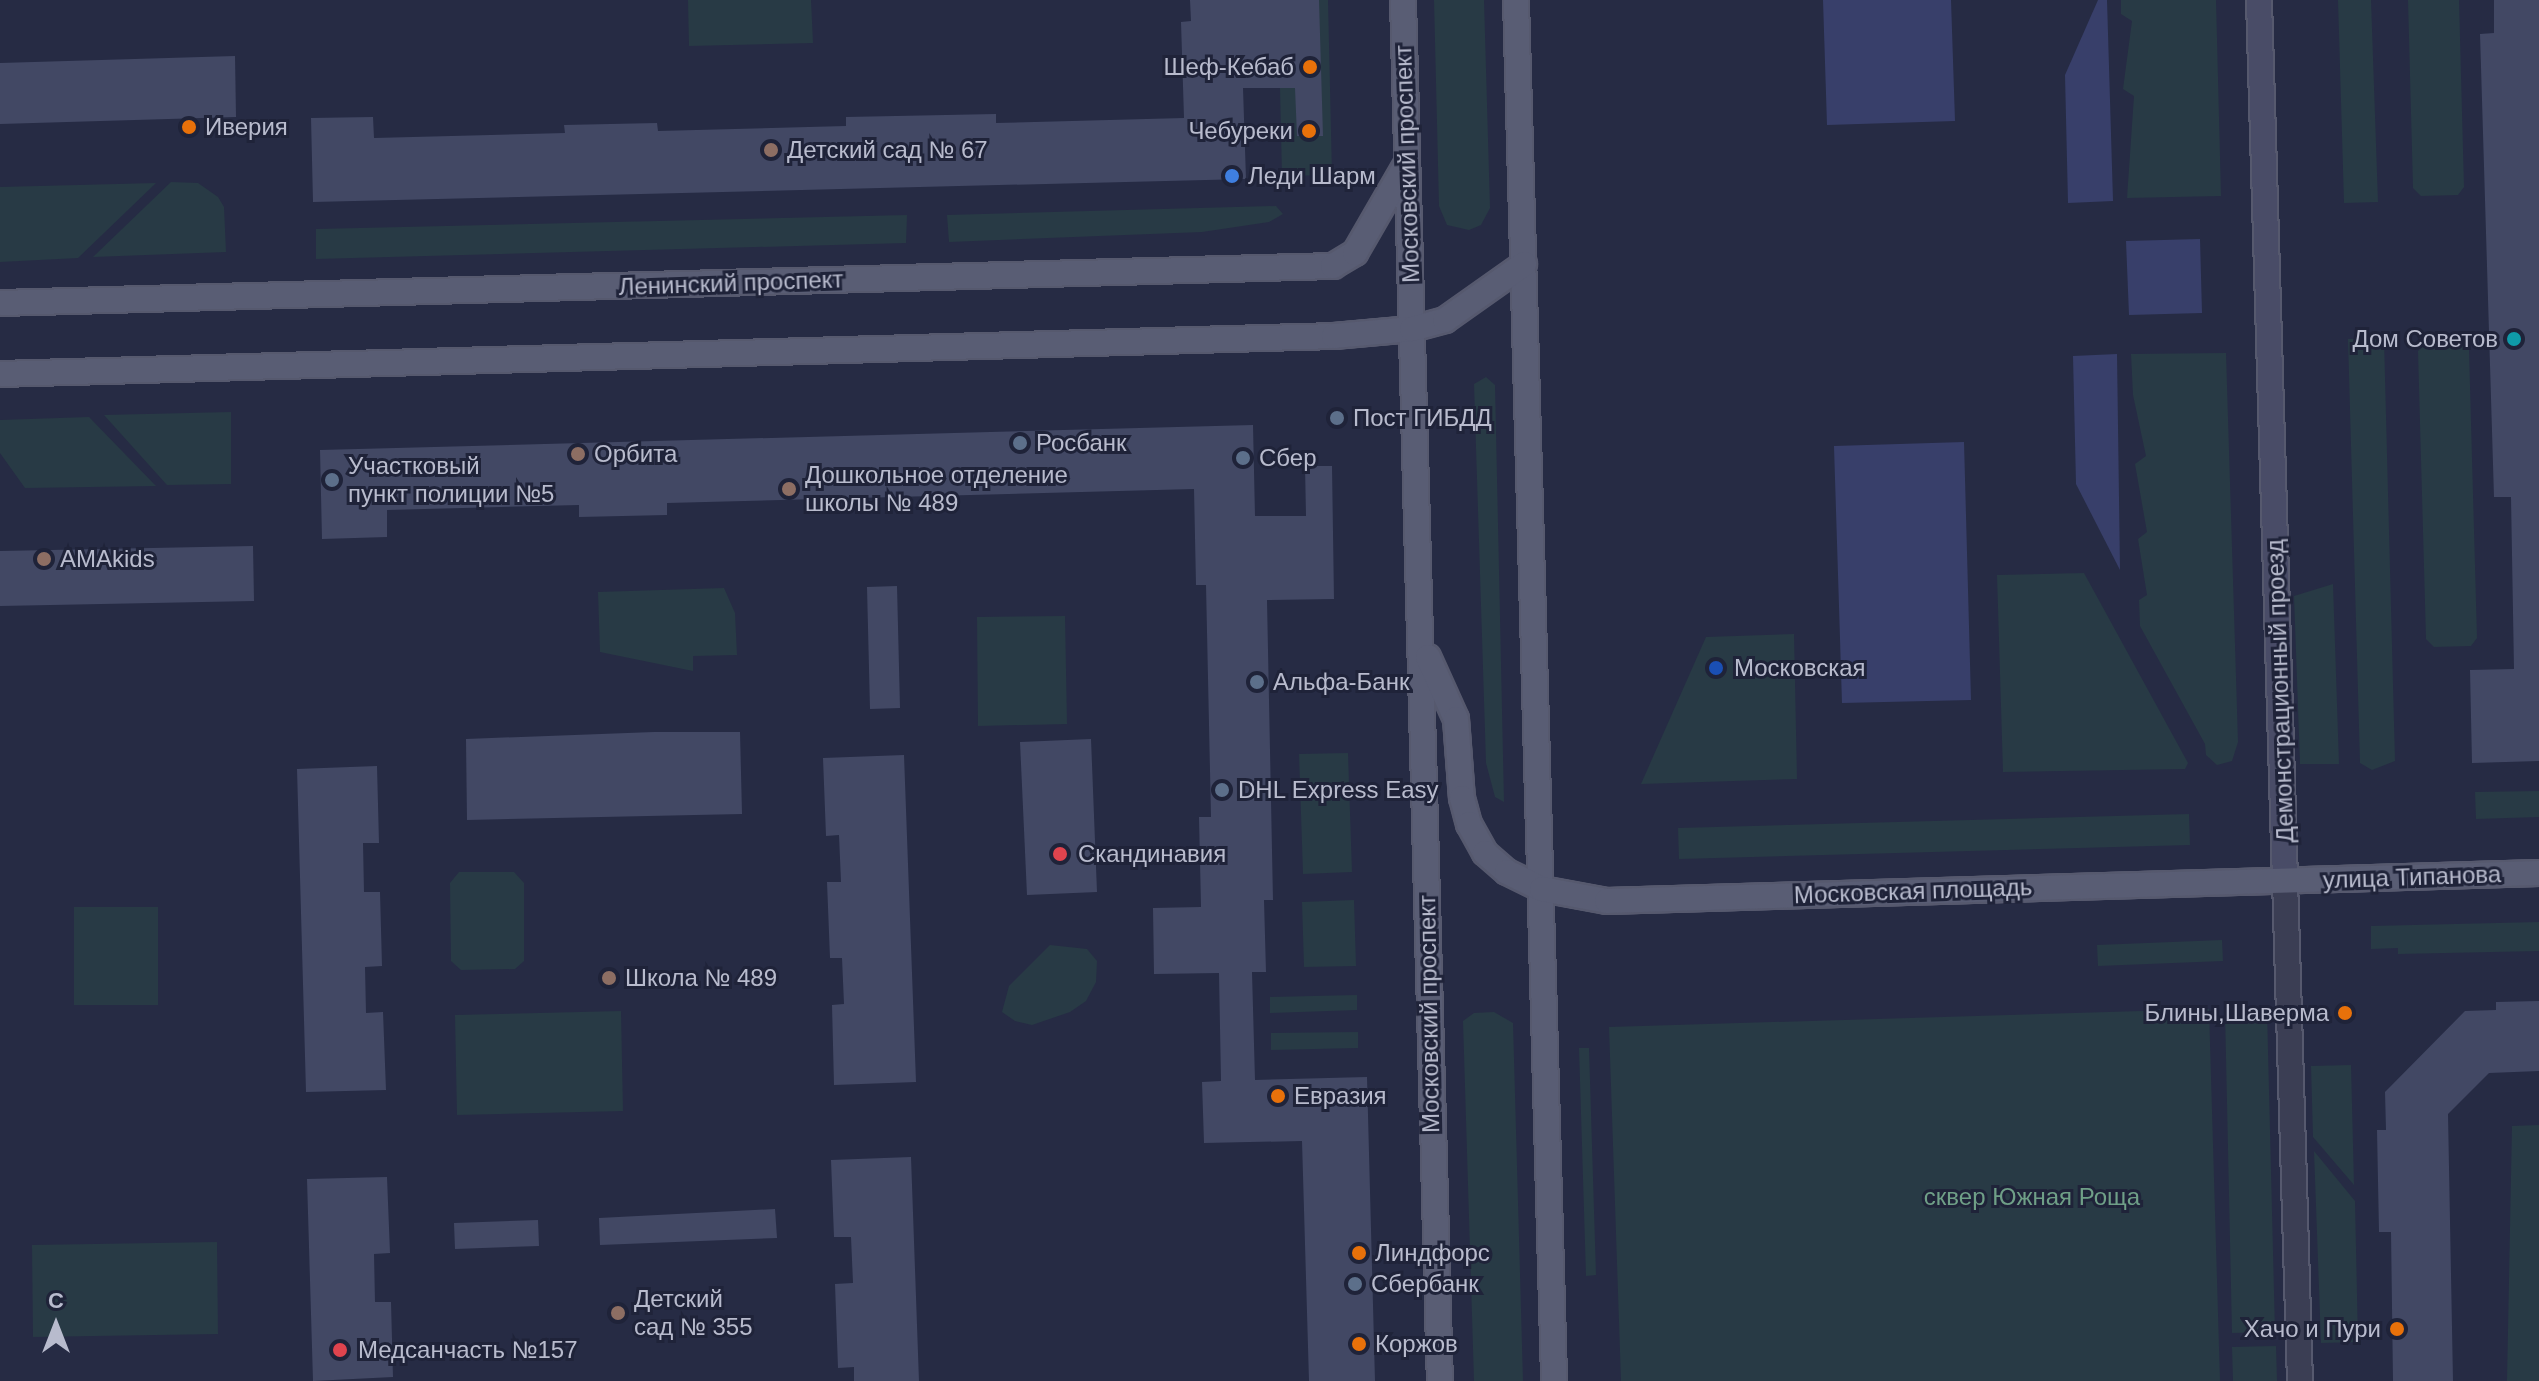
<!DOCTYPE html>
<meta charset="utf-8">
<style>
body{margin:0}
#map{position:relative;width:2539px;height:1381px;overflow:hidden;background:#262b44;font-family:Helvetica,sans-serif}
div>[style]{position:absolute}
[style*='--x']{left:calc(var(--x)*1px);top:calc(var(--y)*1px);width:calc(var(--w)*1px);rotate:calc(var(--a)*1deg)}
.green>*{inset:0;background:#283a45}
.water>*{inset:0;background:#383f6a}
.building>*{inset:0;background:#424864}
.roads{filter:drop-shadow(2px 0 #56596e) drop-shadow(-2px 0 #56596e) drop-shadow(0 2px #56596e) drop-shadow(0 -2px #56596e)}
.street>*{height:24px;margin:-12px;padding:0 12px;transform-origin:12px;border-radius:12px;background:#3b3e54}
.secondary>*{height:24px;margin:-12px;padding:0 12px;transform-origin:12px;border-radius:12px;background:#494c67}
.primary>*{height:24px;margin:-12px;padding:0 12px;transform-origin:12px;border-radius:12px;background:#595d74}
.dots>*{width:22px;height:22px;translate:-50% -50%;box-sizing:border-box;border:4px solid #1f2339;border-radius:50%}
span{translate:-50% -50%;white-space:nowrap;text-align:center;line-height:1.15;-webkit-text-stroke:6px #1f2339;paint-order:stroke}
.poi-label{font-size:24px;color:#b8bbcd}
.right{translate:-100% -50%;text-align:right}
.left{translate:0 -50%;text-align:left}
.street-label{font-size:24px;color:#b8bbcd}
.park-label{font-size:24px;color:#6f9f87}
.north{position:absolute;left:16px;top:1285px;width:80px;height:80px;-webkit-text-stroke:6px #1f2339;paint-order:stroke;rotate:0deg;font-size:22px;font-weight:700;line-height:32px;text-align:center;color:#b8bbcd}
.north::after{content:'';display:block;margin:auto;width:28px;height:36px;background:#b8bbcd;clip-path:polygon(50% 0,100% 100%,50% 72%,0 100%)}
</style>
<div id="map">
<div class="green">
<i style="clip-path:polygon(688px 0,811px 0,813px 43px,689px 46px)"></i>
<i style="clip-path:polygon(1278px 0,1328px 0,1332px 175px,1282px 176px)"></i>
<i style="clip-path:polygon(1434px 0,1484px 0,1490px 208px,1481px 225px,1469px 230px,1447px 225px,1439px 206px)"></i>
<i style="clip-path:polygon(2121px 0,2216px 0,2221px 196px,2127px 198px,2134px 96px,2123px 89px,2132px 21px,2121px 14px)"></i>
<i style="clip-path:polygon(2338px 0,2371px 0,2378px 202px,2344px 203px)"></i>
<i style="clip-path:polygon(2408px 0,2459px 0,2464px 187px,2458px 195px,2421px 196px,2413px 188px)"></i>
<i style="clip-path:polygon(171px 182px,198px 183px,218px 197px,224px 207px,226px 252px,93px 257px)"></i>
<i style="clip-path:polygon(156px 183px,78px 258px,0 262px,0 187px)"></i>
<i style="clip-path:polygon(1276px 206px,1283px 214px,1269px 222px,1202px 232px,949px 242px,947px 215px)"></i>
<i style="clip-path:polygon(907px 215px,906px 243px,316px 259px,316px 229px)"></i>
<i style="clip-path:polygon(2348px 339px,2384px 339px,2395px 761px,2372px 770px,2360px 763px)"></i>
<i style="clip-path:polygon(2463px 343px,2469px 350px,2477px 638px,2471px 646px,2434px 647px,2426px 639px,2418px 351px,2426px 344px)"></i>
<i style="clip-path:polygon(2226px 353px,2238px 742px,2232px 761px,2217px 765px,2206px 755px,2205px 744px,2140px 626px,2139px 600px,2147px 595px,2138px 539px,2147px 532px,2135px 464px,2146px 456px,2133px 395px,2131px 354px)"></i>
<i style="clip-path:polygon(1486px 377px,1495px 385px,1504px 802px,1495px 797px,1486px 763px,1474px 384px)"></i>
<i style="clip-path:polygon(231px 412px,231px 484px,167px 485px,104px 415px)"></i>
<i style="clip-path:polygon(89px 417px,156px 486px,25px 488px,0 453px,0 420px)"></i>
<i style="clip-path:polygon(2084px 573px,2188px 763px,2185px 769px,2003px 772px,1997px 575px)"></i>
<i style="clip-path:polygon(2333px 584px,2339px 764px,2300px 764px,2294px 596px)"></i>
<i style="clip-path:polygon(724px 588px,735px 613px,737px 655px,693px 656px,693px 671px,600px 652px,598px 592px)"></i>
<i style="clip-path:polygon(1065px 616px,1067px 724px,978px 726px,977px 617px)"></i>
<i style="clip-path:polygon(1794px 634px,1797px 779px,1641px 784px,1706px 637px)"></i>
<i style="clip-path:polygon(1348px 753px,1352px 872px,1303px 874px,1299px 754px)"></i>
<i style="clip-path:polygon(2539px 791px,2539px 817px,2476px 819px,2475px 792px)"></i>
<i style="clip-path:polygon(2189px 814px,2190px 845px,1679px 859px,1678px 828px)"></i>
<i style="clip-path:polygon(459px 872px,514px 872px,524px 883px,524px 961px,515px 969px,461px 970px,451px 961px,450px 883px)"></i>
<i style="clip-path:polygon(1354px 900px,1356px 966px,1304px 967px,1302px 902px)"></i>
<i style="clip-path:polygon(74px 907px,158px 907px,158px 1005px,74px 1005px)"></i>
<i style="clip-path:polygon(2539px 922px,2539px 951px,2398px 954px,2398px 948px,2371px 949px,2371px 926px)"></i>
<i style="clip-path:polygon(2222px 940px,2223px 961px,2098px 966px,2097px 945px)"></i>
<i style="clip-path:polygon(1050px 945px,1087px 949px,1097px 961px,1096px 982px,1086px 1001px,1070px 1012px,1032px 1025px,1015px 1021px,1002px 1012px,1009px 986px)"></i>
<i style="clip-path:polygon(1357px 995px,1357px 1010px,1270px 1013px,1270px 997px)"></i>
<i style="clip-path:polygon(2209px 1009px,2220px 1381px,1621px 1381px,1609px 1027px)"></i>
<i style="clip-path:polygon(2267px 1010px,2275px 1332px,2232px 1333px,2225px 1011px)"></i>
<i style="clip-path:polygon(621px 1011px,623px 1111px,457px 1115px,455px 1015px)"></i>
<i style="clip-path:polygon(1494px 1012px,1513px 1023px,1523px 1381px,1474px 1381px,1463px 1021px,1474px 1013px)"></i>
<i style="clip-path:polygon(1358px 1032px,1358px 1048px,1271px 1050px,1271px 1033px)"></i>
<i style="clip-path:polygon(1579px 1048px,1589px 1048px,1596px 1275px,1586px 1276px)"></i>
<i style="clip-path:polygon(2351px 1065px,2354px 1185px,2313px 1137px,2311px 1066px)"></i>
<i style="clip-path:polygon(2539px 1125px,2539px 1381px,2507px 1381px,2512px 1126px)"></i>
<i style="clip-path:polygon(2314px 1151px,2355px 1201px,2358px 1342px,2321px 1343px)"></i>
<i style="clip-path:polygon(217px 1242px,218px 1334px,33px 1337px,32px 1245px)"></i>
<i style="clip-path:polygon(2276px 1346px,2277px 1381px,2233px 1381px,2232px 1347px)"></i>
</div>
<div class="water">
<i style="clip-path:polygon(1823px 0,1951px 0,1955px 121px,1827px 125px)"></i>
<i style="clip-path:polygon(2098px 0,2107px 0,2113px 201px,2068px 203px,2065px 75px)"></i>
<i style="clip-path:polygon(2200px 239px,2202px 313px,2129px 315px,2126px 241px)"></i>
<i style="clip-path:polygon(2117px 354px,2120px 570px,2076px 484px,2073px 356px)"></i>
<i style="clip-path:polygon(1964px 442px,1971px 700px,1842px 703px,1834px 446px)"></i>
</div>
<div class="building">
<i style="clip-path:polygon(1190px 0,1319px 0,1323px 136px,1297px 136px,1295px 88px,1243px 88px,1246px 179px,313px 202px,311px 118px,373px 117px,374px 138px,565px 133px,564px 125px,657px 123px,658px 131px,846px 126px,846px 117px,996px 114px,996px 123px,1184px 118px,1181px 22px,1191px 21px)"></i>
<i style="clip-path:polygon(2494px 0,2539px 0,2539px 761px,2472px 763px,2470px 670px,2514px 669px,2511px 497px,2494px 497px,2480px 34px,2494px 33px)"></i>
<i style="clip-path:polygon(235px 56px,236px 117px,0 124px,0 63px)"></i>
<i style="clip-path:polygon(1253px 425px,1255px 516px,1306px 516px,1305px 466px,1332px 466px,1334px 599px,1267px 600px,1273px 900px,1264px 900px,1266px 972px,1252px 972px,1255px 1080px,1367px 1077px,1375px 1381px,1309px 1381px,1302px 1141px,1204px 1143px,1202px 1082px,1221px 1081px,1219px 973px,1154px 974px,1153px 908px,1201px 907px,1199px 817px,1211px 817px,1206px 585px,1196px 585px,1194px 489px,667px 503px,667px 515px,579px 517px,579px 505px,387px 510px,387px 537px,322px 539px,320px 450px)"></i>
<i style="clip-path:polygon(253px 546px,254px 601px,0 606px,0 551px)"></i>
<i style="clip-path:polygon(897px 586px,900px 708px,870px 709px,867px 587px)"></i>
<i style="clip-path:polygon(654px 732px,740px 732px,742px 814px,467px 820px,466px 739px)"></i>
<i style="clip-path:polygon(1091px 739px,1097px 892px,1027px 895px,1020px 742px)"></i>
<i style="clip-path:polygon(904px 755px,916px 1082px,834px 1085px,832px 1005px,844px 1004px,842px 958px,830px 958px,827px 882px,841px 882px,839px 835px,826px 836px,823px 758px)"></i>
<i style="clip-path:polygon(377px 766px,379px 843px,363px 843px,364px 892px,380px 892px,382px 966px,365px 967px,366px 1013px,383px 1012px,386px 1090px,306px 1092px,297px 769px)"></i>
<i style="clip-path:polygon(2539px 1001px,2539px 1071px,2489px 1073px,2448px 1114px,2453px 1381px,2393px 1381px,2391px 1232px,2379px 1232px,2377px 1130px,2386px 1130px,2385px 1092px,2465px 1011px,2496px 1010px,2496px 1002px)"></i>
<i style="clip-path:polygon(911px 1157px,919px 1381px,854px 1381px,854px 1367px,838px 1368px,835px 1284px,853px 1283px,851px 1237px,834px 1237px,831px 1160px)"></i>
<i style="clip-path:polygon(387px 1177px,390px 1253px,374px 1254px,375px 1302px,391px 1302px,393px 1377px,313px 1381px,307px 1179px)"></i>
<i style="clip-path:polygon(775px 1209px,777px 1238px,600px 1245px,599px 1218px)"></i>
<i style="clip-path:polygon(538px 1220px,539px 1246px,455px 1249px,454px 1223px)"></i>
</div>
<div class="roads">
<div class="street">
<i style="--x:2285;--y:880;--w:501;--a:88.29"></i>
</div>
<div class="secondary">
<i style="--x:2259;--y:0;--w:880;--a:88.31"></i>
</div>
<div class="primary">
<i style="--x:1403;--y:0;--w:1381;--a:88.47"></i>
<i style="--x:1516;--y:0;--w:1382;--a:88.42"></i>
<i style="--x:0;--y:303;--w:1334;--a:-1.59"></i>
<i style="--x:1333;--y:266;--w:26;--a:-31"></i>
<i style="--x:1355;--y:253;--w:104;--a:-60"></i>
<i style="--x:0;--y:374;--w:1335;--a:-1.63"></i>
<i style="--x:1334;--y:336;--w:78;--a:-5.1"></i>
<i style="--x:1412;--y:329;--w:34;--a:-15"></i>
<i style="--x:1445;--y:320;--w:97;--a:-35.3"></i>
<i style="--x:1428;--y:657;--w:68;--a:65.7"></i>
<i style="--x:1456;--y:719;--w:79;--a:85.7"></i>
<i style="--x:1462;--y:798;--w:27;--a:75"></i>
<i style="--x:1469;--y:824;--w:33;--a:61"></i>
<i style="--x:1485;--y:853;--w:29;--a:41"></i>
<i style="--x:1507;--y:872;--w:39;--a:26"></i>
<i style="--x:1542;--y:889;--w:66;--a:10.5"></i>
<i style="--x:1607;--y:901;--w:932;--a:-1.72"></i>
</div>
</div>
<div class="dots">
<i style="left:1310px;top:67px;background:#e8710a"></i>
<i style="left:189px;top:127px;background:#e8710a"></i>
<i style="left:1309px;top:131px;background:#e8710a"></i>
<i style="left:771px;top:150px;background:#8d6e63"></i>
<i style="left:1232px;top:176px;background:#3f7fe0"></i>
<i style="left:2514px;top:339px;background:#0f9aa8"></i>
<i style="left:1337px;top:418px;background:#5c6f8a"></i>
<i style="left:1020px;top:443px;background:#5c6f8a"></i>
<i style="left:578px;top:454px;background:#8d6e63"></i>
<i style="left:1243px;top:458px;background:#5c6f8a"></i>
<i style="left:332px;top:480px;background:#5c6f8a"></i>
<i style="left:789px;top:489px;background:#8d6e63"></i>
<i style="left:44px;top:559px;background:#8d6e63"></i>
<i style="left:1716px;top:668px;background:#1a4fb4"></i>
<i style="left:1257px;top:682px;background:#5c6f8a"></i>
<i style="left:1222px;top:790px;background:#5c6f8a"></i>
<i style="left:1060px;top:854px;background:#e0444e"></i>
<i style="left:609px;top:978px;background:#8d6e63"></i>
<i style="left:2345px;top:1013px;background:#e8710a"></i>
<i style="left:1278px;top:1096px;background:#e8710a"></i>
<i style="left:1359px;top:1253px;background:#e8710a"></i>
<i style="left:1355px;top:1284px;background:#5c6f8a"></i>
<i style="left:618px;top:1313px;background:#8d6e63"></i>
<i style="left:2397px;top:1329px;background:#e8710a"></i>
<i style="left:1359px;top:1344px;background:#e8710a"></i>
<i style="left:340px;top:1350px;background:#e0444e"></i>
</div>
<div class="poi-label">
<span class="right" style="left:1294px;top:67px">Шеф-Кебаб</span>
<span class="left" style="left:205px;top:127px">Иверия</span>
<span class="right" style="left:1293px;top:131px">Чебуреки</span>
<span class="left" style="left:787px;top:150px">Детский сад № 67</span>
<span class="left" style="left:1248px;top:176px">Леди Шарм</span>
<span class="right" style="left:2498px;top:339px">Дом Советов</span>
<span class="left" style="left:1353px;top:418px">Пост ГИБДД</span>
<span class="left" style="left:1036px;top:443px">Росбанк</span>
<span class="left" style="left:594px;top:454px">Орбита</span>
<span class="left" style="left:1259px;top:458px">Сбер</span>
<span class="left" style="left:348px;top:480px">Участковый<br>пункт полиции №5</span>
<span class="left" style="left:805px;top:489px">Дошкольное отделение<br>школы № 489</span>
<span class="left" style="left:60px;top:559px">AMAkids</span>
<span class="left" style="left:1734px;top:668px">Московская</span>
<span class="left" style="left:1273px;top:682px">Альфа-Банк</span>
<span class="left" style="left:1238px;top:790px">DHL Express Easy</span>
<span class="left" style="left:1078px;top:854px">Скандинавия</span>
<span class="left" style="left:625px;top:978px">Школа № 489</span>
<span class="right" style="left:2329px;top:1013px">Блины,Шаверма</span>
<span class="left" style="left:1294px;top:1096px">Евразия</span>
<span class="left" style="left:1375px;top:1253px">Линдфорс</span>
<span class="left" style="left:1371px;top:1284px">Сбербанк</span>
<span class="left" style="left:634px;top:1313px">Детский<br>сад № 355</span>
<span class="right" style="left:2381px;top:1329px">Хачо и Пури</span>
<span class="left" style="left:1375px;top:1344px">Коржов</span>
<span class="left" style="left:358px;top:1350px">Медсанчасть №157</span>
</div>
<div class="street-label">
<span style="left:1407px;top:164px;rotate:-92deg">Московский проспект</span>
<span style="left:731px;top:283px;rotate:-2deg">Ленинский проспект</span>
<span style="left:2280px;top:691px;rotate:-92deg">Демонстрационный проезд</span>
<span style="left:2412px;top:877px;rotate:-2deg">улица Типанова</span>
<span style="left:1913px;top:891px;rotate:-2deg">Московская площадь</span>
<span style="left:1429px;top:1014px;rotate:-91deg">Московский проспект</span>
</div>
<div class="park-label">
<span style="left:2032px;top:1197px">сквер Южная Роща</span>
</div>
<div class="north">С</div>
</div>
